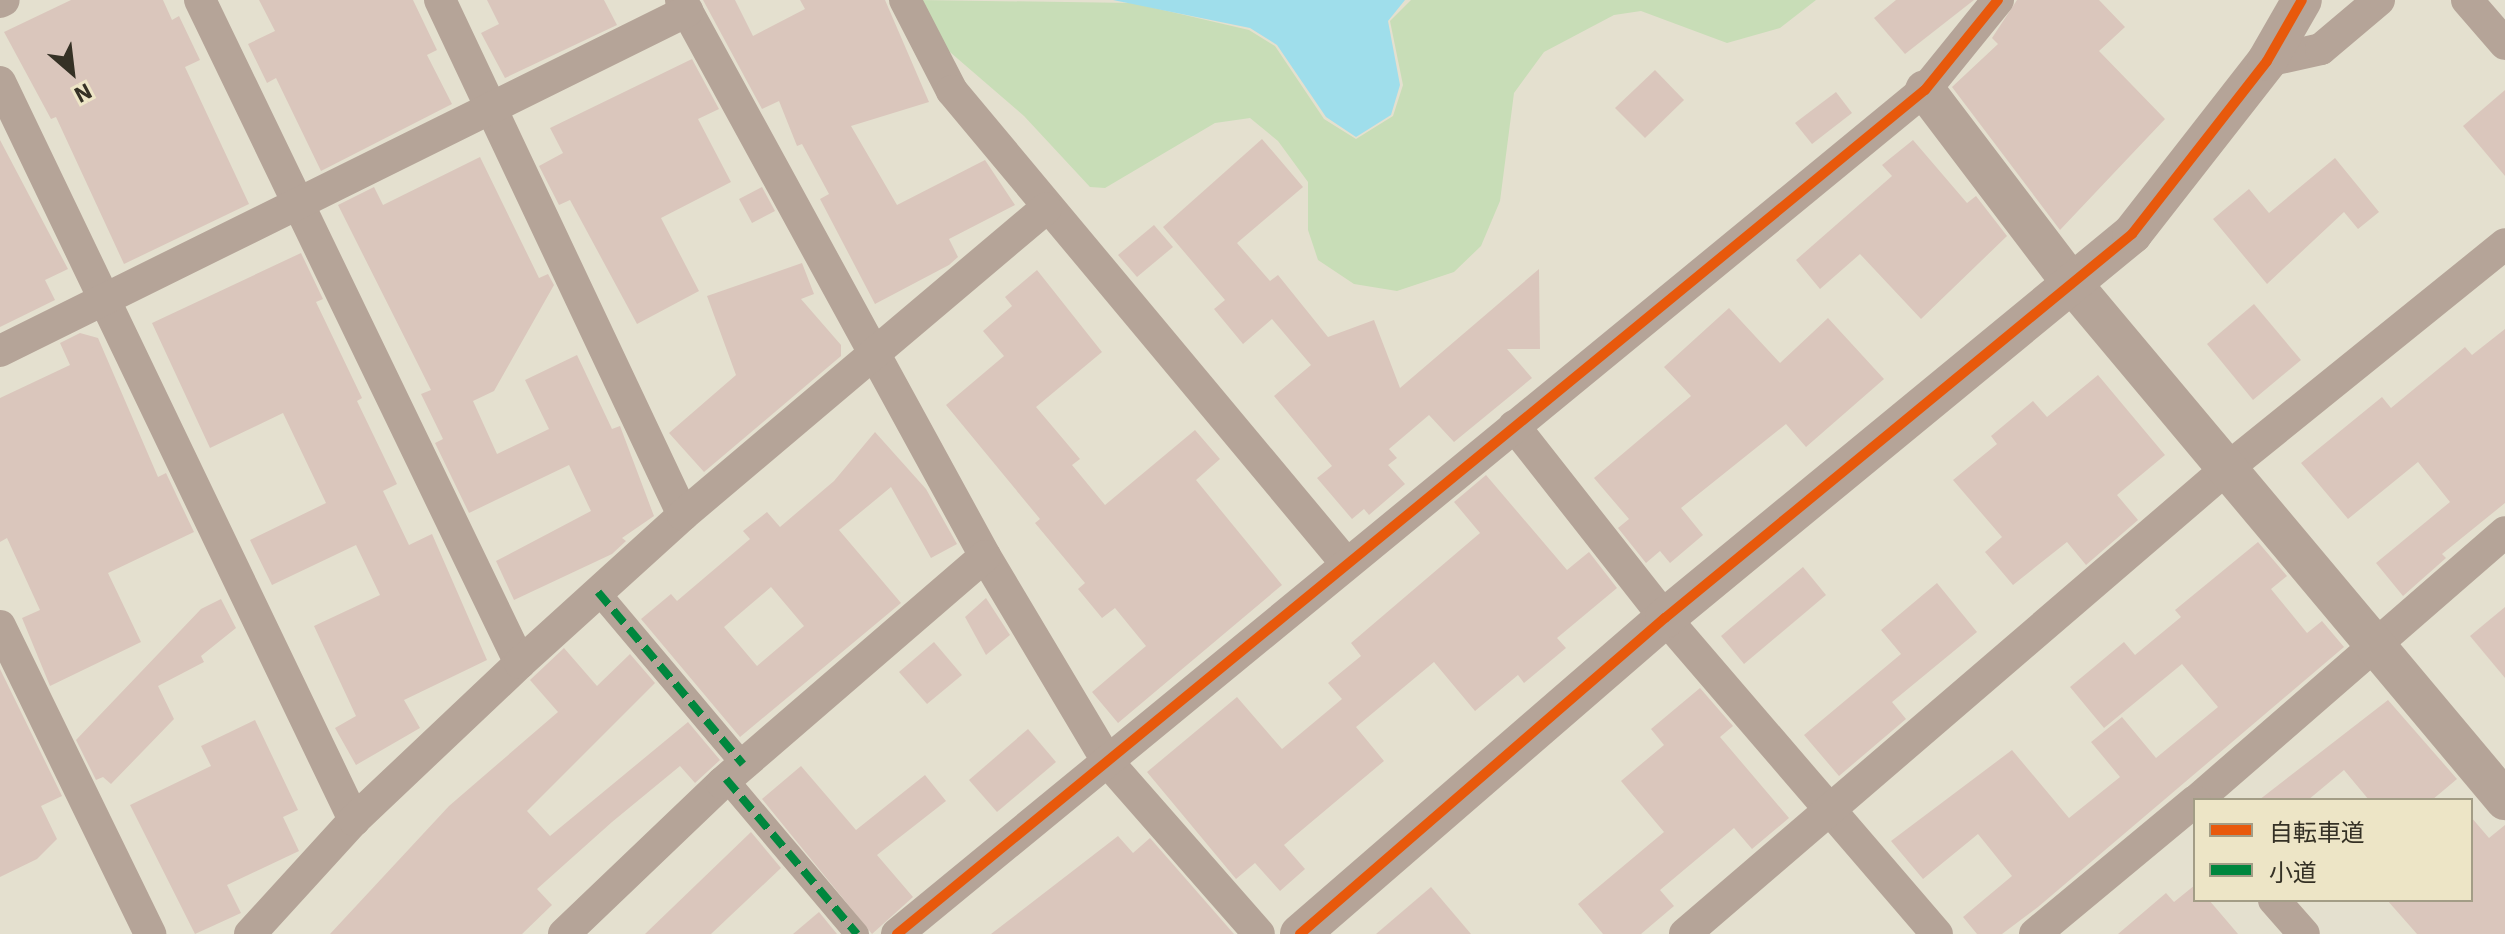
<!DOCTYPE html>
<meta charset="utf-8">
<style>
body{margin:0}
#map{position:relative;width:2505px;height:934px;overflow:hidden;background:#e4e0cf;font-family:"IBM Plex Sans","Noto Sans JP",sans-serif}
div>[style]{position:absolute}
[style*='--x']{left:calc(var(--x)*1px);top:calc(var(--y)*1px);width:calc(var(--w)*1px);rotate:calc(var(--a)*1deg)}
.green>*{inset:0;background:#c8ddb7}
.water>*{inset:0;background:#9fdeeb}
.building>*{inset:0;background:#dac6bc}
.pedestrian>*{height:24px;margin:-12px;padding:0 12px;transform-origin:12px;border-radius:12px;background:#b5a498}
.minor>*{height:32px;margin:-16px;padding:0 16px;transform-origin:16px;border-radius:16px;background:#b5a498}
.tertiary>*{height:40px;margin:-20px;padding:0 20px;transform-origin:20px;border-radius:20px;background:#b5a498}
.quiet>*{height:8px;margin-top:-4px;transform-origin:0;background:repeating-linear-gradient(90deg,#00873e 0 16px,transparent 0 24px)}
.cycleway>*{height:10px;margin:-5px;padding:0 5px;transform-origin:5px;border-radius:5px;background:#e8590c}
span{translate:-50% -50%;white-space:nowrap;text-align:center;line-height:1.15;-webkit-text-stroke:6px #ede5c6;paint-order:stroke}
.legend{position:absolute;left:2193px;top:798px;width:280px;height:104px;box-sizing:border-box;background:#ede5c6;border:2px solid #a39d86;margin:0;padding:10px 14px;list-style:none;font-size:24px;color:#353125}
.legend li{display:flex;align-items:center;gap:16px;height:40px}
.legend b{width:40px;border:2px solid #a39d86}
.north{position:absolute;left:32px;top:32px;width:80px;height:80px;-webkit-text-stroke:6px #ede5c6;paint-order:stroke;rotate:152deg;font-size:22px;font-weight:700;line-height:32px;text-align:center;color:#353125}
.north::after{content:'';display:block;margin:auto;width:28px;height:36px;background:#353125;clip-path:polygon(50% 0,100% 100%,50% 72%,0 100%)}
</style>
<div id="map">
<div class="green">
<i style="clip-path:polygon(919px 0,1133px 3px,1249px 30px,1275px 46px,1324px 119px,1356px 139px,1393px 116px,1403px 85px,1390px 21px,1411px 0,1816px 0,1780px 28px,1727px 43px,1641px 11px,1614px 15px,1544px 52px,1514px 93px,1500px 201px,1481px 246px,1454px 272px,1397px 291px,1354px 284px,1318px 260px,1308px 230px,1308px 182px,1278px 141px,1250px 118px,1215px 123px,1105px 188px,1090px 187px,1024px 116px,929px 34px)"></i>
</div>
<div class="water">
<i style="clip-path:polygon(1113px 0,1405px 0,1388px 21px,1400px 85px,1391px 115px,1356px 137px,1326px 117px,1277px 45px,1250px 28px)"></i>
</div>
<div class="building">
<i style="clip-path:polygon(71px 0,163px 0,172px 20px,179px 16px,200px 60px,185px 67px,249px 204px,124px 264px,56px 117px,51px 119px,4px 32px)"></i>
<i style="clip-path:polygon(259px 0,413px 0,437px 50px,427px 55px,452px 104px,321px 171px,276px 78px,267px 83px,248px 44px,275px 31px)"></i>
<i style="clip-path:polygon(487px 0,604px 0,617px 25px,505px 78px,481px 33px,499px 24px)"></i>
<i style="clip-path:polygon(703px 0,735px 0,753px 36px,805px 9px,800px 0,885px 0,929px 102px,851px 126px,897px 205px,985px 160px,1015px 205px,949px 239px,958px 257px,949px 265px,875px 304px,820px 199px,829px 194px,802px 144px,797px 146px,779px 101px,762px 109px)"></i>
<i style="clip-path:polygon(1896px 0,1974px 0,1905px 54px,1874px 18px)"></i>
<i style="clip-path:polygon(2017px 0,2099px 0,2125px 27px,2099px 51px,2165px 119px,2060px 230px,1952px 87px,1998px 44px,1992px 38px)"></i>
<i style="clip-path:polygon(692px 59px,719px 109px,698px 119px,731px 182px,661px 218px,699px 291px,637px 324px,570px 200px,559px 205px,539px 166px,563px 153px,550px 128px)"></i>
<i style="clip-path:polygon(1655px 70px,1684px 100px,1645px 138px,1615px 108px)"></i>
<i style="clip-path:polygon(2505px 90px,2505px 176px,2463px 126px)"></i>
<i style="clip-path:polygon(1836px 92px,1852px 113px,1812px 144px,1795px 123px)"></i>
<i style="clip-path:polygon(1262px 139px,1303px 187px,1237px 243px,1270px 281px,1278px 275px,1328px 337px,1374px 320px,1400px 388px,1539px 269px,1540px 349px,1507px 349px,1532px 378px,1454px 442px,1429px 415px,1389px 449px,1397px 458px,1388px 465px,1405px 484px,1369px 515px,1364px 509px,1352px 519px,1317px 478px,1332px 466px,1274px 396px,1311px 365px,1272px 319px,1243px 344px,1214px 309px,1225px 300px,1163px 227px)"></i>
<i style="clip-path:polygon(0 140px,68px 269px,45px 280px,55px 300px,0 327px)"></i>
<i style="clip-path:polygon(1913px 140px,1967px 203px,1976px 196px,2007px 236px,1921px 319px,1860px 254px,1820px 289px,1796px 260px,1892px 176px,1882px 165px)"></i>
<i style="clip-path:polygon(480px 157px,539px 278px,548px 274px,554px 285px,494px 391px,473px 401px,497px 454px,549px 429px,525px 380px,577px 355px,612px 429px,620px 426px,654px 516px,622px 538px,626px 541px,612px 554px,514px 600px,496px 561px,591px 511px,569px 465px,469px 513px,435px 443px,443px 439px,421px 394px,431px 390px,338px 205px,374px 187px,383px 205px)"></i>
<i style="clip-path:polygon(2335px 158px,2379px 212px,2358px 229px,2344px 212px,2267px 284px,2213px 219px,2249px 189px,2269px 213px)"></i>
<i style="clip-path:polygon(762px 187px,775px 211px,752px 223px,739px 199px)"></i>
<i style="clip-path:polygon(1154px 225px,1173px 247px,1137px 277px,1118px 255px)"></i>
<i style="clip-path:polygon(301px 253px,323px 299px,316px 302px,362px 398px,357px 401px,397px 484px,383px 491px,409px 545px,432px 534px,487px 660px,404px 700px,420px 728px,356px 765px,335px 728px,356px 716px,314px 626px,380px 595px,356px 545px,272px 585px,250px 540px,326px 503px,283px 413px,210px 448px,152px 323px)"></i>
<i style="clip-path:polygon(802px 263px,814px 294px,801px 299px,841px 345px,841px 356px,704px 472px,669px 433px,736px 375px,707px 296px)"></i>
<i style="clip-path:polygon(1037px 270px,1102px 352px,1036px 407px,1080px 459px,1072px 465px,1105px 505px,1195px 430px,1220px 459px,1196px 480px,1282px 585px,1118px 723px,1092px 692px,1146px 646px,1115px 608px,1102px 618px,1078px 589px,1085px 583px,1035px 523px,1040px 519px,946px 405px,1004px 356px,983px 331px,1012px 306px,1005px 297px)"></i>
<i style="clip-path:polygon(2254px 304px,2301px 360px,2253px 400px,2207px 344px)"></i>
<i style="clip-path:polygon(1729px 308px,1780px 363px,1828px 318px,1884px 379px,1806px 447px,1786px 424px,1681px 508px,1703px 535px,1670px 563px,1660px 551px,1646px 563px,1618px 528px,1629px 519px,1594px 478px,1691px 396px,1664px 367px)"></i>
<i style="clip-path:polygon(2505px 329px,2505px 503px,2442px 554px,2446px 558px,2403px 596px,2376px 563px,2450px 502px,2418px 462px,2348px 519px,2301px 463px,2382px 397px,2391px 408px,2465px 347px,2472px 355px)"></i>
<i style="clip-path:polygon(80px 333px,98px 338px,158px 477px,166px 473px,194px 532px,108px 573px,141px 642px,50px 686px,22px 618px,40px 610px,7px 538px,0 542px,0 398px,70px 365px,60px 343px)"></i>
<i style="clip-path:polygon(2098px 375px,2165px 455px,2117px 495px,2138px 520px,2086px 565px,2067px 542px,2013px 585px,1985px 552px,2002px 537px,1953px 480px,1997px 444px,1991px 436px,2033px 401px,2047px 417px)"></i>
<i style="clip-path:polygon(evenodd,875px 432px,926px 489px,957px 544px,931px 558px,891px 487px,839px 530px,901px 603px,740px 737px,641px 619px,671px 594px,677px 601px,750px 539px,743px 531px,767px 512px,780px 527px,834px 481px,875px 432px,771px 587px,804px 626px,757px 666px,724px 627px,771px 587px)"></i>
<i style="clip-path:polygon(1486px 475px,1567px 570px,1589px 552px,1617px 588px,1557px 638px,1566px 648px,1524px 683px,1518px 675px,1475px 711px,1434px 662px,1356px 727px,1384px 761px,1284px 845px,1305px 869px,1280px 891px,1255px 863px,1236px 879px,1147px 772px,1237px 697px,1282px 749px,1342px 699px,1328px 683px,1361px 656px,1351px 643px,1480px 533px,1454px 502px)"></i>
<i style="clip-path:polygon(2258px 542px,2287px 576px,2271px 589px,2307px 633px,2322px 621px,2344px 647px,2038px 907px,2002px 934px,1977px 934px,1963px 917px,2012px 876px,1978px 834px,1923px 879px,1891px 841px,2012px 750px,2069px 818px,2120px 777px,2091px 742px,2122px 717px,2156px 758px,2218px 707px,2182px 664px,2104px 728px,2070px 687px,2124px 642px,2135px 655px,2181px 617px,2175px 610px)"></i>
<i style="clip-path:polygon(1803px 567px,1826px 595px,1744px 664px,1721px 636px)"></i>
<i style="clip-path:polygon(1937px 583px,1977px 632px,1892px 702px,1906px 719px,1839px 776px,1804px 735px,1901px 654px,1881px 630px)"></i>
<i style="clip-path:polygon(986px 598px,1010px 635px,986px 655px,965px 617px)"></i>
<i style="clip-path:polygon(221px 599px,236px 628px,201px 656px,204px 662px,158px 686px,174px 719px,111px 784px,103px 777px,96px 780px,76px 740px,201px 609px)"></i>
<i style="clip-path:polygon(2505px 607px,2505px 678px,2470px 636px)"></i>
<i style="clip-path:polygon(934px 642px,962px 675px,927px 704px,899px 672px)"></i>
<i style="clip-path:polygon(564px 648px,597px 686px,630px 654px,655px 683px,527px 811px,550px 836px,688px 722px,720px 760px,695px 783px,680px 766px,612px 822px,537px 889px,552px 905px,522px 934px,330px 934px,449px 806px,558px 712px,530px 680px)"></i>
<i style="clip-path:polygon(0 669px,62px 796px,41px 806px,57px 839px,37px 859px,0 877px)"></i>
<i style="clip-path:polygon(1700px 688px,1733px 726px,1720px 737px,1789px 818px,1752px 849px,1734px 828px,1660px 890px,1674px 906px,1641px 934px,1603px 934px,1578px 904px,1664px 832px,1621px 781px,1664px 745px,1651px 729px)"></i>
<i style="clip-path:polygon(2388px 700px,2457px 779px,2432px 800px,2369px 800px,2344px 770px,2308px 800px,2259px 800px)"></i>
<i style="clip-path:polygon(255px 720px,298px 810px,283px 817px,299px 851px,227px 885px,241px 913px,195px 934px,130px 805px,211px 766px,201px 746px)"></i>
<i style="clip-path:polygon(1028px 729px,1056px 762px,997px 812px,969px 780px)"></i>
<i style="clip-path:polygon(801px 766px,856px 830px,925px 775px,946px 801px,877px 855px,913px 897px,872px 934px,762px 799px)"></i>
<i style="clip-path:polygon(2471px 817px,2489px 838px,2505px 825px,2505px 934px,2417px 934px,2387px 900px,2471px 900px)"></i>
<i style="clip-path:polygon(751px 832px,781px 868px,711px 934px,645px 934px)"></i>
<i style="clip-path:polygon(1118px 836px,1133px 853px,1150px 838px,1234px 934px,991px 934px)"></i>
<i style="clip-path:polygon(2195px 885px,2195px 900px,2209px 900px,2238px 934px,2118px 934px,2166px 893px,2174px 902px)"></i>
<i style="clip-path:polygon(1431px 887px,1471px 934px,1376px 934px)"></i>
<i style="clip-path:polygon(819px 912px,837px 934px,793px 934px)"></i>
</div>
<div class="pedestrian">
<i style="--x:598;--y:592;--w:225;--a:49.9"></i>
<i style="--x:726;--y:779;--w:203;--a:49.8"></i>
</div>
<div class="minor">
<i style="--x:200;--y:0;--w:736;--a:64.24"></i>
<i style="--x:440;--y:0;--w:569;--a:64.74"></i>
<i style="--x:681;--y:0;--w:634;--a:61.33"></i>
<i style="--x:985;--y:556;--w:239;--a:59.2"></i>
<i style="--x:1107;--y:761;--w:230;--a:48.7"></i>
<i style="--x:905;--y:0;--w:102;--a:62.7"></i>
<i style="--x:952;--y:91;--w:615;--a:50.15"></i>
<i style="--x:2467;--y:0;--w:58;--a:49.2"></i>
<i style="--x:0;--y:2;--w:4;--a:-27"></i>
<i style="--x:2267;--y:61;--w:55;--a:-12.5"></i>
<i style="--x:2321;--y:49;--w:76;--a:-40.2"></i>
<i style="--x:0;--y:82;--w:819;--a:64.37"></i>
<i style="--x:0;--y:351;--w:767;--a:-26.33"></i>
<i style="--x:1514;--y:426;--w:244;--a:51.8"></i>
<i style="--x:1665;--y:618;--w:417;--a:49.3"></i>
<i style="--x:0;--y:626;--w:343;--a:64"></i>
<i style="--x:2197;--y:800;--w:408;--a:-41"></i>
<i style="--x:2274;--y:900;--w:45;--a:48.6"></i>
<i style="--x:250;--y:934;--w:154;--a:-47.6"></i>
<i style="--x:354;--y:820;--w:228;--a:-43.4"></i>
<i style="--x:520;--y:663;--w:220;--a:-42.2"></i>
<i style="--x:683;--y:515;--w:475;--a:-40.2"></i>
<i style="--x:564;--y:934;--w:219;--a:-43.7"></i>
<i style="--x:722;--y:783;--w:347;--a:-40.8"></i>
<i style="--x:897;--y:934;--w:1330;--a:-39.39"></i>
<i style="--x:1925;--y:90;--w:116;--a:-51"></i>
<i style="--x:1685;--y:934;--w:711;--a:-40.66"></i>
<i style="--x:2224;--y:471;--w:361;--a:-38.9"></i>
<i style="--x:2035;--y:934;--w:208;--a:-39.7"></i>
</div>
<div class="tertiary">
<i style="--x:1925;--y:90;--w:246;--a:52.8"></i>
<i style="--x:2074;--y:286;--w:671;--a:50.02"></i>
<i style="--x:1300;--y:934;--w:483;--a:-40.9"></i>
<i style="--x:1665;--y:618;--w:605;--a:-39.43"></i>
<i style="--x:2132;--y:234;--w:219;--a:-52"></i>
<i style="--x:2267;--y:61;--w:70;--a:-60.2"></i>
</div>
<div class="quiet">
<i style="--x:598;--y:592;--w:225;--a:49.9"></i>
<i style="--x:726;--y:779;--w:203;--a:49.8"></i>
</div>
<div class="cycleway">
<i style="--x:897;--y:934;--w:1330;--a:-39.39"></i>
<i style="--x:1925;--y:90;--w:116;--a:-51"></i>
<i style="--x:1300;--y:934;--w:483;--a:-40.9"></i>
<i style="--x:1665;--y:618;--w:605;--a:-39.43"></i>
<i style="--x:2132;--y:234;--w:219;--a:-52"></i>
<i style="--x:2267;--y:61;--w:70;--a:-60.2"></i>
</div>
<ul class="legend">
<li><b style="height:10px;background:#e8590c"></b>自転車道</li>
<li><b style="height:10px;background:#00873e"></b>小道</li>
</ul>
<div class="north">N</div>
</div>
